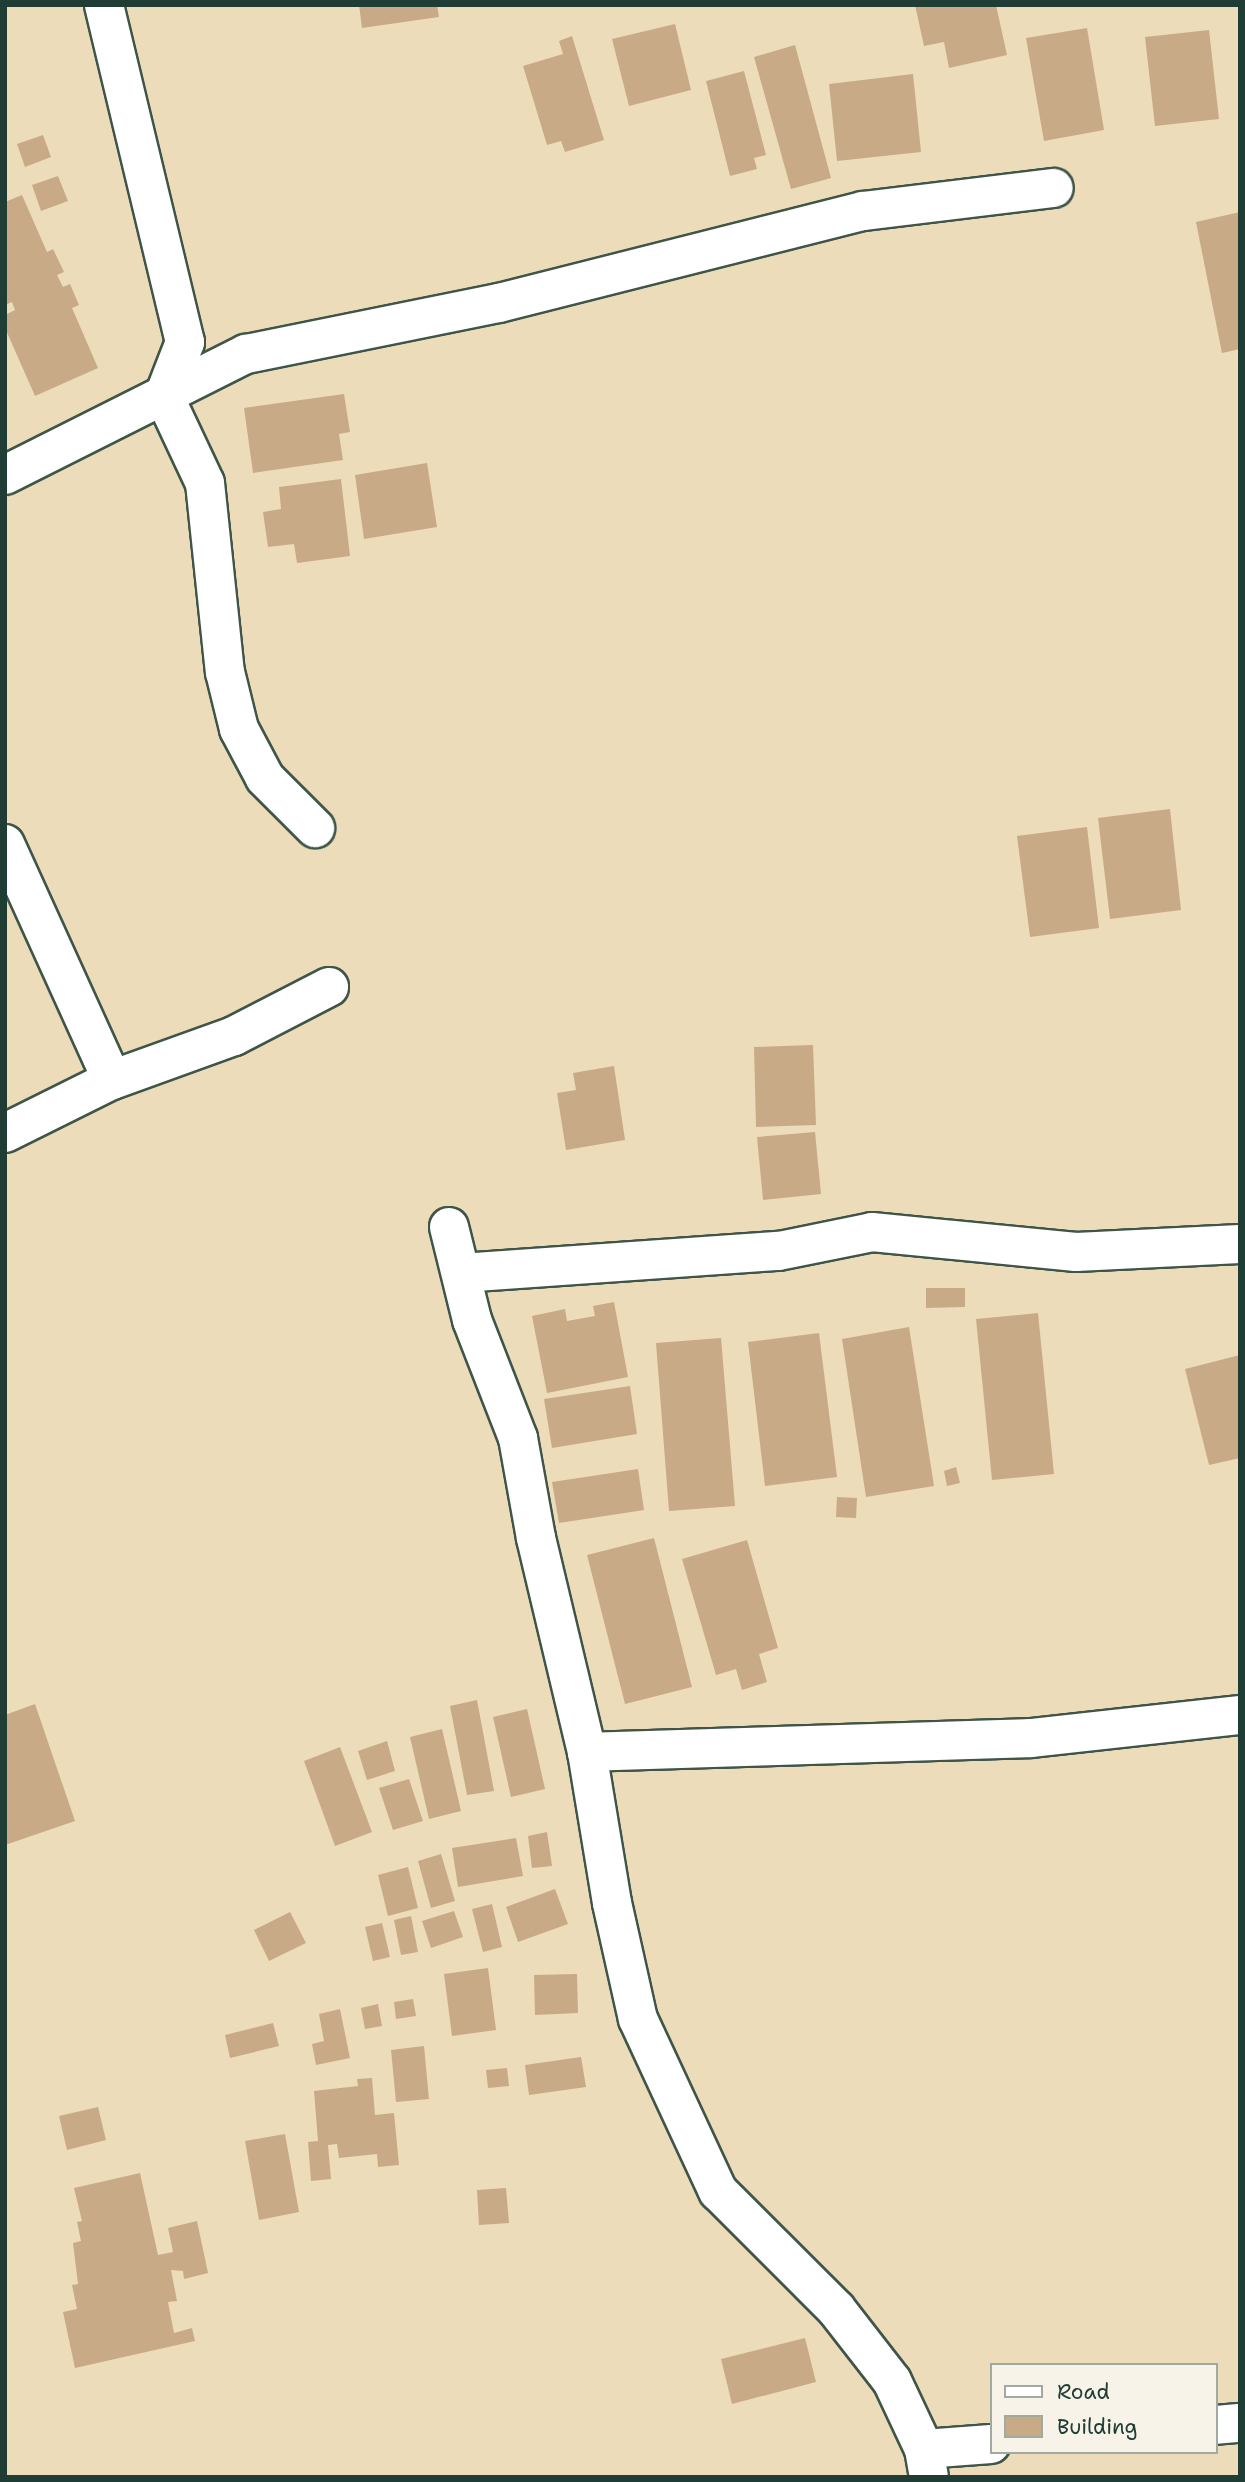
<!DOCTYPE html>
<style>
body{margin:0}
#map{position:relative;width:1245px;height:2482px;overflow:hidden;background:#eddcb9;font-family:"Shantell Sans",sans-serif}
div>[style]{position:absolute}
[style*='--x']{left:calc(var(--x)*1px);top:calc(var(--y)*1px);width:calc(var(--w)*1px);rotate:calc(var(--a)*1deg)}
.building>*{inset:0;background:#c9aa86}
.roads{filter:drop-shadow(2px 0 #3e5548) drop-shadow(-2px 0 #3e5548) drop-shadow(0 2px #3e5548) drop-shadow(0 -2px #3e5548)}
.minor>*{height:38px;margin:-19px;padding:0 19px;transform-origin:19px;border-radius:19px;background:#fff}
span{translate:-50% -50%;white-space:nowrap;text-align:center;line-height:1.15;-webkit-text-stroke:6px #f7f3e8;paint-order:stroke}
.frame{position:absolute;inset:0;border:7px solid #1f3d34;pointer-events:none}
.legend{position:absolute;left:990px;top:2363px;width:228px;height:91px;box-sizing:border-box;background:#f7f3e8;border:2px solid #a1aaa0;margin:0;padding:9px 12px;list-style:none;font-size:21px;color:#1f3d34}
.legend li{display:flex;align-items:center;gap:14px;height:35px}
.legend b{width:35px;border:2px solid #a1aaa0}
</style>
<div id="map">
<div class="building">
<i style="clip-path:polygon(359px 5px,437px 5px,439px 17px,362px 28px)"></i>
<i style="clip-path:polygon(915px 5px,996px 5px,1007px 55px,949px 68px,944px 42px,924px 46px)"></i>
<i style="clip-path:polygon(675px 24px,691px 90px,629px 106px,612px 39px)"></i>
<i style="clip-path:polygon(1087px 28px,1104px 130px,1044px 141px,1026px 38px)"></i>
<i style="clip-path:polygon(1209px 30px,1219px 119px,1155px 126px,1145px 37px)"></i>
<i style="clip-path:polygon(572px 36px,604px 140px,565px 152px,561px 141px,547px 145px,523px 66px,563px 54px,559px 41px)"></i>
<i style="clip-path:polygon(795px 45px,831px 178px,791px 189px,754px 57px)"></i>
<i style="clip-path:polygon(744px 71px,766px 155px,754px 158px,757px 169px,730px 176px,706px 81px)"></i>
<i style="clip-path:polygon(913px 74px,921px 152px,837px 161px,829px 84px)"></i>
<i style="clip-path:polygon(43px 135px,51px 157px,25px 167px,17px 144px)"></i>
<i style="clip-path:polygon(58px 176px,68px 201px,41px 211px,32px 185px)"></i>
<i style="clip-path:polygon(22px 195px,47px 252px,53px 249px,64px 272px,57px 275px,63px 287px,70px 284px,79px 305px,72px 308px,98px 368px,35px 396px,5px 328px,5px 315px,15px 310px,12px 302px,5px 305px,5px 202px)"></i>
<i style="clip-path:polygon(1240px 212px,1240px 349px,1222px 353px,1196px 222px)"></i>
<i style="clip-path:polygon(344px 394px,350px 432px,339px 434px,343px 460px,253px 473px,244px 408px)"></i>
<i style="clip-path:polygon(427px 463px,437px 527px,364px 539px,355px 475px)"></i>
<i style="clip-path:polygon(341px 479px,350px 556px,297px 563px,294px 544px,268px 547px,263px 512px,281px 509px,279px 487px)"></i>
<i style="clip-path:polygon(1170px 809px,1181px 910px,1110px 919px,1098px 818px)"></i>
<i style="clip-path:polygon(1087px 827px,1099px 928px,1030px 937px,1017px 836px)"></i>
<i style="clip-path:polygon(813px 1045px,816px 1125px,756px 1127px,754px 1047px)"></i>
<i style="clip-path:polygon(614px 1066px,625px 1140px,566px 1150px,557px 1093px,576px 1090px,573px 1073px)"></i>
<i style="clip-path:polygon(815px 1132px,821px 1194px,763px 1200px,757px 1137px)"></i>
<i style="clip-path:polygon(926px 1288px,965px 1288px,965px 1307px,926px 1308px)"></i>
<i style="clip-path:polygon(614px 1302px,628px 1377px,547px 1393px,532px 1316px,565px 1309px,567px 1321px,595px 1316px,593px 1306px)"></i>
<i style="clip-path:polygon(1038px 1313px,1054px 1474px,992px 1480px,976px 1319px)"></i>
<i style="clip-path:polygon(909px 1327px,934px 1486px,866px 1497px,842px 1339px)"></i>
<i style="clip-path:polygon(819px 1333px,837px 1477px,765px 1486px,748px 1342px)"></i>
<i style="clip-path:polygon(721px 1338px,735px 1506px,669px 1511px,656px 1343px)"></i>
<i style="clip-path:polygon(1240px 1355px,1240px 1458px,1209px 1465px,1185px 1369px)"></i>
<i style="clip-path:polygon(630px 1386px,637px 1434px,552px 1448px,544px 1399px)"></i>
<i style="clip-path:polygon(956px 1467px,960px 1483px,947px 1486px,944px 1471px)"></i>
<i style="clip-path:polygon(638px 1469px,644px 1510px,559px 1523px,552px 1482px)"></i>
<i style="clip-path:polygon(837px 1497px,857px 1498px,856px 1518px,836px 1517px)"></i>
<i style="clip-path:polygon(654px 1538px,692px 1687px,625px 1704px,587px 1555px)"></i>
<i style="clip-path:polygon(747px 1540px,778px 1648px,759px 1654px,767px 1682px,742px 1690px,736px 1669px,716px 1675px,682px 1559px)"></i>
<i style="clip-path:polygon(477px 1700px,494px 1791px,467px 1795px,450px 1706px)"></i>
<i style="clip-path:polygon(35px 1704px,75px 1821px,5px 1845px,5px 1715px)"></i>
<i style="clip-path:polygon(527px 1709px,545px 1789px,511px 1797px,493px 1717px)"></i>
<i style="clip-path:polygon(442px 1729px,461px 1811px,429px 1819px,410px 1737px)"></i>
<i style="clip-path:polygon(387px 1741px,395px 1771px,367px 1780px,358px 1751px)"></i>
<i style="clip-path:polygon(340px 1747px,372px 1832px,335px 1846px,304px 1761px)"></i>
<i style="clip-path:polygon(409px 1779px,423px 1821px,393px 1830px,379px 1788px)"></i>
<i style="clip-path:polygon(547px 1832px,552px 1866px,532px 1868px,528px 1836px)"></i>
<i style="clip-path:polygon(516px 1838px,523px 1876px,458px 1887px,452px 1848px)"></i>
<i style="clip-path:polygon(441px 1854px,455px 1901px,431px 1908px,418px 1861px)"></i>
<i style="clip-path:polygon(408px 1867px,418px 1908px,388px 1916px,378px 1875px)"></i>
<i style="clip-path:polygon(555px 1889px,568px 1924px,518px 1942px,506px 1907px)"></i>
<i style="clip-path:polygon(492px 1904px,502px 1947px,483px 1952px,472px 1909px)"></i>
<i style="clip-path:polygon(454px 1911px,463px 1937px,431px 1948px,422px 1921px)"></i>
<i style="clip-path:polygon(290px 1912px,306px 1943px,269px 1961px,254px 1930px)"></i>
<i style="clip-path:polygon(411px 1916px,418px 1952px,401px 1955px,394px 1920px)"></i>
<i style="clip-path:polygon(382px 1923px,390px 1957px,373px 1961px,365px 1927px)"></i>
<i style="clip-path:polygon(488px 1968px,496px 2030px,452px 2036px,444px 1974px)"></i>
<i style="clip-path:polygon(577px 1974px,578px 2013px,535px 2015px,534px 1975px)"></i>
<i style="clip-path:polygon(413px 1999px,416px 2016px,396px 2019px,394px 2002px)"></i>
<i style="clip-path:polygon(378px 2004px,382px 2026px,365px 2029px,361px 2008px)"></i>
<i style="clip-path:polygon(340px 2009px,350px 2058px,316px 2065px,312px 2044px,324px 2041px,319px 2014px)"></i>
<i style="clip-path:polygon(273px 2023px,279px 2046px,230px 2058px,225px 2035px)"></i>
<i style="clip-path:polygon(424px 2046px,429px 2099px,396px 2102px,391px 2050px)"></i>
<i style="clip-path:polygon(581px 2057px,586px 2087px,529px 2095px,525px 2065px)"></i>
<i style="clip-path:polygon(507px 2068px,509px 2086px,488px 2088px,486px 2070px)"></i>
<i style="clip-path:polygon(372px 2078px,375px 2115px,394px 2113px,399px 2165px,378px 2167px,377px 2154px,339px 2158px,337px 2144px,328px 2145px,331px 2179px,311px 2181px,308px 2142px,318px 2141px,314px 2091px,358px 2086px,357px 2079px)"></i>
<i style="clip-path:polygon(98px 2107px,106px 2140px,67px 2150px,59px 2116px)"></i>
<i style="clip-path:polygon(285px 2134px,299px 2212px,259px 2220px,245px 2141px)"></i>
<i style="clip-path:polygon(140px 2173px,158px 2255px,173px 2252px,168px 2228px,197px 2221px,208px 2273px,184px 2279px,183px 2271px,171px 2270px,177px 2301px,168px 2302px,174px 2333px,192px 2328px,195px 2341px,75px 2368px,63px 2312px,77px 2309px,72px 2285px,78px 2284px,73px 2243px,81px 2241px,77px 2222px,82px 2221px,74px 2188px)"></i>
<i style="clip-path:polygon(506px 2188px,509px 2223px,479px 2225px,477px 2190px)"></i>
<i style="clip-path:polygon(805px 2338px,816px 2382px,732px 2404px,721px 2359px)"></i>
</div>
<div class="roads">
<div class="minor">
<i style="--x:104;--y:5;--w:347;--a:76.5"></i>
<i style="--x:185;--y:342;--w:58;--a:111.3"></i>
<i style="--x:164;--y:396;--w:96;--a:64.8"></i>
<i style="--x:205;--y:483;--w:190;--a:84"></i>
<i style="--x:225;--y:672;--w:59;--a:76.2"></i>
<i style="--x:239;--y:729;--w:55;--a:62"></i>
<i style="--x:265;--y:778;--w:71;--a:45"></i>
<i style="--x:5;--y:475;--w:270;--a:-26.7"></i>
<i style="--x:246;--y:354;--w:258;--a:-11.4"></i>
<i style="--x:499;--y:303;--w:375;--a:-14.2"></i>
<i style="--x:863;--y:211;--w:192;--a:-6.9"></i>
<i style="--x:5;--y:844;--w:259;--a:65.6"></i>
<i style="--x:5;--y:1133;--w:119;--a:-26.4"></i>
<i style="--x:112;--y:1080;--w:130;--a:-19.8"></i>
<i style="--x:234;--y:1036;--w:107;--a:-27.3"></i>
<i style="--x:449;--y:1227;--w:96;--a:76.1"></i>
<i style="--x:472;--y:1320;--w:127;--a:68.7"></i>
<i style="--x:518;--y:1438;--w:102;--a:79.8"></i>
<i style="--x:536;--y:1538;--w:220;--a:76.6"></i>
<i style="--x:587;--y:1752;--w:153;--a:80.6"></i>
<i style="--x:612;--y:1903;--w:119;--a:77.4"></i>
<i style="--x:638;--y:2019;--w:190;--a:65.1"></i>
<i style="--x:718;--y:2191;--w:167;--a:45"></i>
<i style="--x:836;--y:2309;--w:91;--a:52.1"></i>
<i style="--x:892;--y:2381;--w:75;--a:64.8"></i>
<i style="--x:924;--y:2449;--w:28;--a:80"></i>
<i style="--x:461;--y:1273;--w:319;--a:-4"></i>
<i style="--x:779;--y:1251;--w:95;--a:-11.5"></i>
<i style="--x:872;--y:1232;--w:205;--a:5.6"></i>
<i style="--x:1076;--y:1252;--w:164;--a:-2.8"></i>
<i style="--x:587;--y:1752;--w:444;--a:-1.8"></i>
<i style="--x:1031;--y:1738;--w:210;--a:-6.3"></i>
<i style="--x:1215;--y:2425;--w:25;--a:-5"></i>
<i style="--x:924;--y:2449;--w:67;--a:-4.3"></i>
</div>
</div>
<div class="frame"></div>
<ul class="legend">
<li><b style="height:9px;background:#fff"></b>Road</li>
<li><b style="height:19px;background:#c9aa86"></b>Building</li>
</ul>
</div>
